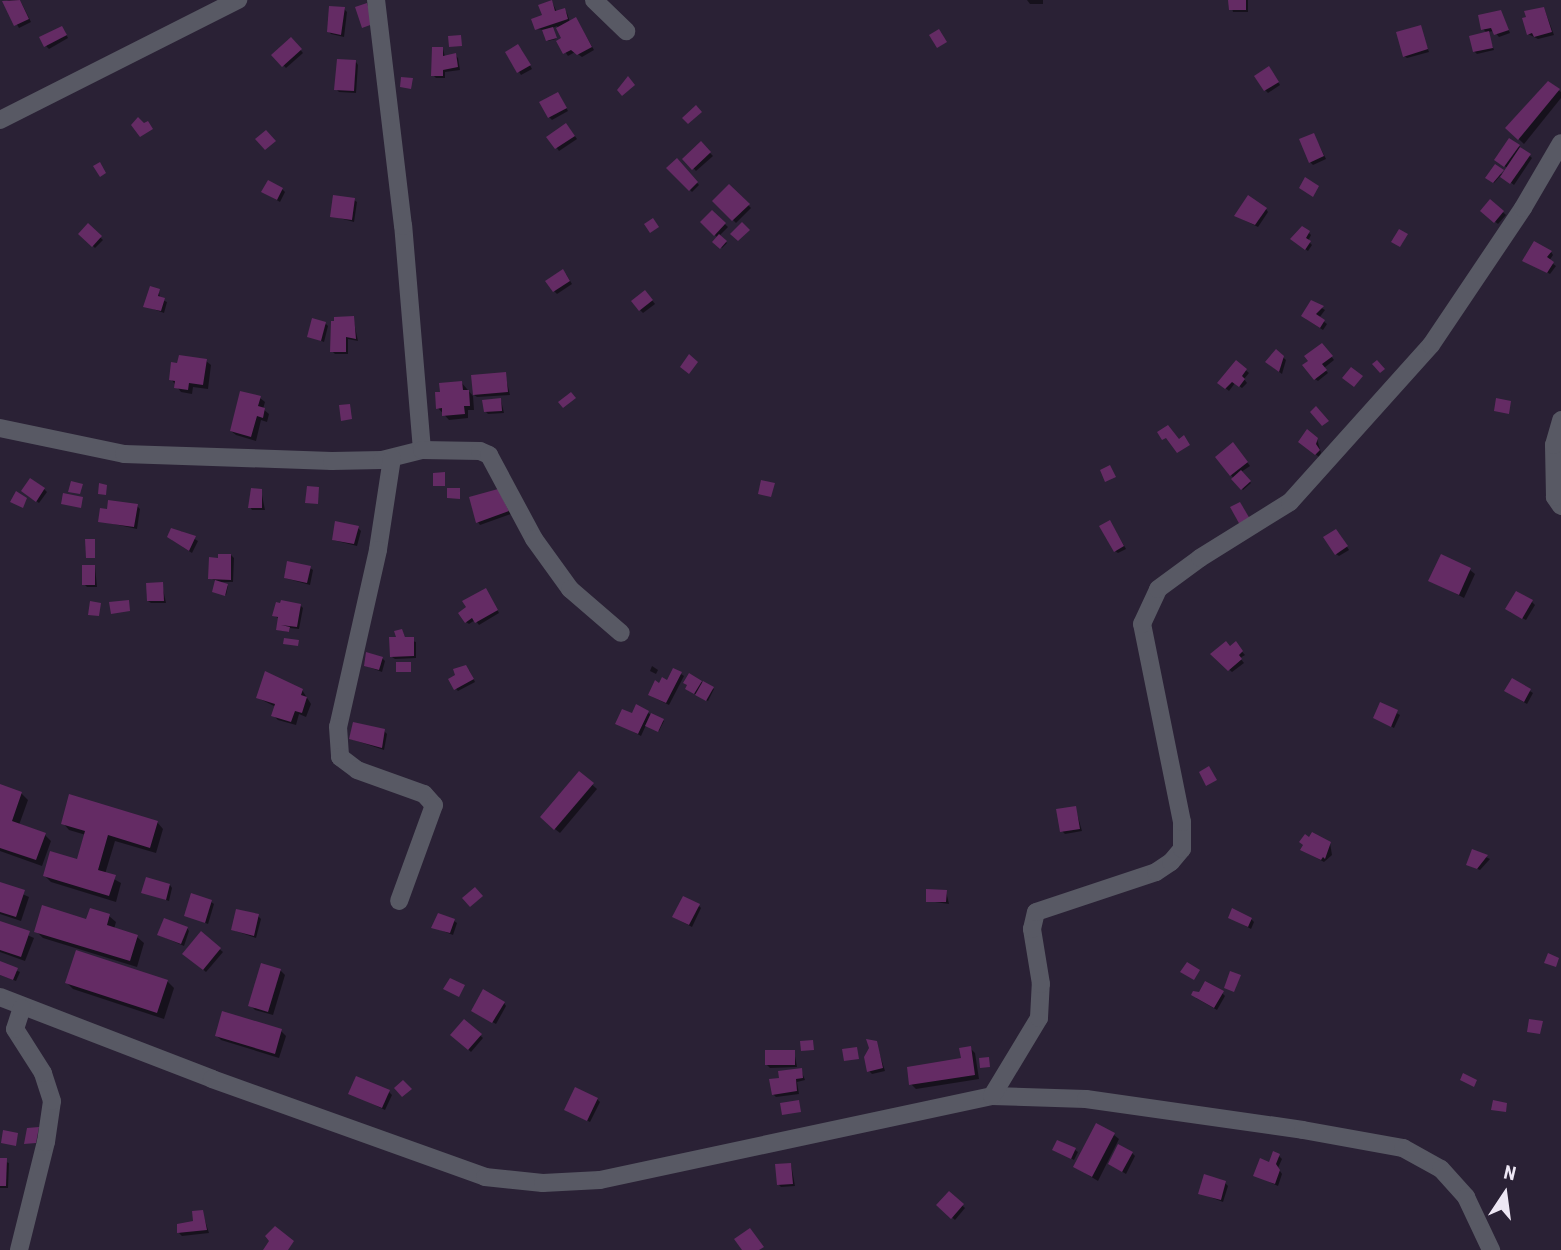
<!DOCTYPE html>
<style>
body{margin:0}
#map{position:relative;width:1561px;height:1250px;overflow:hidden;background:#2a2135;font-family:"Roboto Condensed",sans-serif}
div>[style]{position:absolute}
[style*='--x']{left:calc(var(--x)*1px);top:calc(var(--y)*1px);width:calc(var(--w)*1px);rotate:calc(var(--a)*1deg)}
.shadow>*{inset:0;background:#0007}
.building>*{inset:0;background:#642b64}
.minor>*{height:18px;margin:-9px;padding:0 9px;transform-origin:9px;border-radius:9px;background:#585964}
span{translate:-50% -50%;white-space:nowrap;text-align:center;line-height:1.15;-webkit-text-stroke:5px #2a2135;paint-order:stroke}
.north{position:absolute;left:1470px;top:1159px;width:70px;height:70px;-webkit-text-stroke:5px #2a2135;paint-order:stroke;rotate:13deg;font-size:19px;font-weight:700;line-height:28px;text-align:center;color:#ede7f4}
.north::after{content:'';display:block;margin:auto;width:24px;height:32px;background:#ede7f4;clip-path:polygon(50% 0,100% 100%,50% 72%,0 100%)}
</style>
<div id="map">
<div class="shadow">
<i style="clip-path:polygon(9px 0,20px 0,31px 22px,19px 28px,4px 2px)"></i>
<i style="clip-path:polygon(1027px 0,1043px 0,1043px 4px,1030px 4px)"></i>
<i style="clip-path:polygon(1230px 0,1248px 0,1248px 12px,1233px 12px)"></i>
<i style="clip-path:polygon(552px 2px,557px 12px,564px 10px,567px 13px,570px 22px,578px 22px,594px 50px,582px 57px,575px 52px,568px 56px,558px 41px,564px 38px,557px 26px,552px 28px,556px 39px,548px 41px,544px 30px,536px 29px)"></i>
<i style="clip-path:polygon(1544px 8px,1554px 35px,1538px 39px,1528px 34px)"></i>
<i style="clip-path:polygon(344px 9px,347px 12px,344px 37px,331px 34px,328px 31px)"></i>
<i style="clip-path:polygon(1501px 12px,1510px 33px,1499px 37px,1494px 31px,1487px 32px,1494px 50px,1477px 54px,1474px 51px,1487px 33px,1483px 29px)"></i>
<i style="clip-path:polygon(1420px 27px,1429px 52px,1407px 58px,1404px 56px)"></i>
<i style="clip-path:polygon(64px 30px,68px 38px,49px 49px,46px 46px)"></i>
<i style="clip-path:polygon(291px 39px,303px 53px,286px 68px,274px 55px)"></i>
<i style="clip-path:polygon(443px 49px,445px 57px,455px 55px,458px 58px,460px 70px,445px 72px,445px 78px,436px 78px,433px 75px)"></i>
<i style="clip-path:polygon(521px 49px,532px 69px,521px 75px,507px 53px)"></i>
<i style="clip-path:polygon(356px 62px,358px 65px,356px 93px,339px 92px,336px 89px)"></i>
<i style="clip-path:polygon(1271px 71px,1280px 85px,1268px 93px,1265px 90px)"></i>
<i style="clip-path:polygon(1548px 83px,1561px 92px,1561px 98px,1524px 144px,1507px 128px)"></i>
<i style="clip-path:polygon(560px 96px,568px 111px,552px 120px,549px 117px)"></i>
<i style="clip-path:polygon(569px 128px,577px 139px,559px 151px,549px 137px)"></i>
<i style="clip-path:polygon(1314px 135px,1326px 159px,1313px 165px,1310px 162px)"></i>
<i style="clip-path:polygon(701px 144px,713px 156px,696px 171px,685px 159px)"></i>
<i style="clip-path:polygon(1519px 146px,1532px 158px,1514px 185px,1501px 175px,1494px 183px,1487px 178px,1505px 173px,1508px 168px,1499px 163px)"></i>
<i style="clip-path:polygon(677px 160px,699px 185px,692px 192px,669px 168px)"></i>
<i style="clip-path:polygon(729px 186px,751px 208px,736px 223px,714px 201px)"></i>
<i style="clip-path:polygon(282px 189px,285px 192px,280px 202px,263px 192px)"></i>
<i style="clip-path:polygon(354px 200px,357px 202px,354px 222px,332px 216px)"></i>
<i style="clip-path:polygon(1491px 201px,1506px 215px,1498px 224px,1482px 211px)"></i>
<i style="clip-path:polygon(1266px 209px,1268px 212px,1258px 227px,1236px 216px)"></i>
<i style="clip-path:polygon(712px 212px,728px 227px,719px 236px,727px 243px,722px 248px,715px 242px,718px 238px,702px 222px)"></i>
<i style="clip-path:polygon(88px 226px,103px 240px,95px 248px,81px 234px)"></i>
<i style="clip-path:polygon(1309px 233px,1311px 235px,1308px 241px,1312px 245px,1308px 251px,1295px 242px)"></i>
<i style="clip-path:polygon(1551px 252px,1553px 255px,1549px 261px,1556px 266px,1550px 274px,1524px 261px)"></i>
<i style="clip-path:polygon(566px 274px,572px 284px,557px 294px,554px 291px)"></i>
<i style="clip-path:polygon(159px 291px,160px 299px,167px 302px,164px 313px,145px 306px)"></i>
<i style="clip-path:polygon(648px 295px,655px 304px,643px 313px,640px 310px)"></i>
<i style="clip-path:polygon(1312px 302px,1325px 310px,1319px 318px,1327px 324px,1323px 330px,1306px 319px)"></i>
<i style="clip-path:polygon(353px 318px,358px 341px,348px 339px,348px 354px,335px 354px,332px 351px)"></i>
<i style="clip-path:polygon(326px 324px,328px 326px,324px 342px,309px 336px)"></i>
<i style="clip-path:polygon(1325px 348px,1334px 360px,1324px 368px,1328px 373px,1318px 381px,1315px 379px)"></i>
<i style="clip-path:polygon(1276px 351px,1286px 360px,1282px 374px,1270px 365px)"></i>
<i style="clip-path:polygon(206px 361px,211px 365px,208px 389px,193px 387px,192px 394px,181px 392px,171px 379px)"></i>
<i style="clip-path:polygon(1236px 362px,1249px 373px,1244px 379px,1247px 383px,1242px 388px,1235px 383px,1229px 391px,1219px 383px)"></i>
<i style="clip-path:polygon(505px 374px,510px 395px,477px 397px,474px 395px)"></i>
<i style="clip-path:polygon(461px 382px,473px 396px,474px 410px,468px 410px,468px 418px,449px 420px,438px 408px)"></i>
<i style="clip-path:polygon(260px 398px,265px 402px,263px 409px,269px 414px,267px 422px,261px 420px,256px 441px,236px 435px,231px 431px)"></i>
<i style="clip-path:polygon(501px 400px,504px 413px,488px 414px,485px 411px)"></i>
<i style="clip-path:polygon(1317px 439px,1321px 453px,1319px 457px,1303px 444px)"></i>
<i style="clip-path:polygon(1236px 447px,1250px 466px,1241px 472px,1251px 483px,1243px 490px,1231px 475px)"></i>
<i style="clip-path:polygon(44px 489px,47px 492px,39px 503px,26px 494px)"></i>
<i style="clip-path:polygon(261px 490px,265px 510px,252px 510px,250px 507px)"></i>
<i style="clip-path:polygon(500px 494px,511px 514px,480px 525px,478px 522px)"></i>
<i style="clip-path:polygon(137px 506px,140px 509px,137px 529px,100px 521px)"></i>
<i style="clip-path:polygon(1112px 525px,1126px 549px,1118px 553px,1115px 551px)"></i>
<i style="clip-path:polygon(358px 528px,361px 531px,357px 546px,333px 540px)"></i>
<i style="clip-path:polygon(181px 531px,198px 541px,192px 553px,172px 540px)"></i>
<i style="clip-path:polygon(1339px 534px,1349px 550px,1339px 556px,1336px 554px)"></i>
<i style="clip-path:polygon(231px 555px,234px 558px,233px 582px,220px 582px,228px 586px,226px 595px,214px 592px,216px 581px,210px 578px,220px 560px)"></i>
<i style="clip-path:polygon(95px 567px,97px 587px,87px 587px,84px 584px)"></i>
<i style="clip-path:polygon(310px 568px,313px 570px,310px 585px,285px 578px)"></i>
<i style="clip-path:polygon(1470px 570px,1475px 574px,1464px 598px,1430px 580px)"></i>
<i style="clip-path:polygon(162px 584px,166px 603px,151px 603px,148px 601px)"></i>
<i style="clip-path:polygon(488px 593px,499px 613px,479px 625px,475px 620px,469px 624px,466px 622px)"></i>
<i style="clip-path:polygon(1532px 602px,1535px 605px,1526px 620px,1510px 612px)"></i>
<i style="clip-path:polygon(301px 606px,303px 608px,299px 629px,290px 628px,289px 632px,279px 630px,279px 619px,274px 615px)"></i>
<i style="clip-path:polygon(402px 631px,406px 639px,416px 642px,416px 658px,395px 659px,392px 657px)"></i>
<i style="clip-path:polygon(1235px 644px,1245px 655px,1240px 658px,1244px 663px,1232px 672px,1212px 654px)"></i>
<i style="clip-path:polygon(382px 658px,385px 661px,382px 672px,366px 666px)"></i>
<i style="clip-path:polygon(652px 666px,658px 670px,656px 674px,650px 671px)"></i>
<i style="clip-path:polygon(469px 670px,475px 682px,458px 691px,456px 689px)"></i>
<i style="clip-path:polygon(681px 674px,684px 676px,669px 705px,653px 697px)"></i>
<i style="clip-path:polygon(690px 676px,714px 689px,708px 701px,688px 690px)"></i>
<i style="clip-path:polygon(1512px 680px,1533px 693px,1527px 704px,1509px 693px)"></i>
<i style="clip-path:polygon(302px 690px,311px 704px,306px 717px,299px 714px,296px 725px,278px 720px,273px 715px,276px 707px,258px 698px)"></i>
<i style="clip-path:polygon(1381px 704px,1400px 715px,1394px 728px,1375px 718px)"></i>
<i style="clip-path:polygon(648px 713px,664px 721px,659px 731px,646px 725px,641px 736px,617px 723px)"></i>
<i style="clip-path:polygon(384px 731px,387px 734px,384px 750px,351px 739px)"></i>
<i style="clip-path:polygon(579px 773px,597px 789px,560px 833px,546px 822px)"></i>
<i style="clip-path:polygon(0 786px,21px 793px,28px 800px,19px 825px,45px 835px,51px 841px,42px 866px,0 851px)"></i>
<i style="clip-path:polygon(1075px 807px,1082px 831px,1065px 834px,1062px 831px)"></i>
<i style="clip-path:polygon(157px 822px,163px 829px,156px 853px,115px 841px,105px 874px,121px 883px,116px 902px,51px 882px,45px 876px,78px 861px,86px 835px,69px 830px,63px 823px)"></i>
<i style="clip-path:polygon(1330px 843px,1332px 855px,1324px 862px,1302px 850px)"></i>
<i style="clip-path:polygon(1473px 851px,1490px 859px,1480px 870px,1468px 865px)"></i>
<i style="clip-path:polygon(0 884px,29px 897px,21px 921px,0 914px)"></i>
<i style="clip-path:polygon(170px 885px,172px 888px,169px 901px,143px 892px)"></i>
<i style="clip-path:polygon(946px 891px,949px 904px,928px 901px)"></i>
<i style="clip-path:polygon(211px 902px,214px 904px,208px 924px,186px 915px)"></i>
<i style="clip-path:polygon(699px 906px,701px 908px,692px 927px,677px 919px)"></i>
<i style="clip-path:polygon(109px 916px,116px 922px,114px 929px,137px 937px,144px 943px,137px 967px,43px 938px,36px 931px)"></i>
<i style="clip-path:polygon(258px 916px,261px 919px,256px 938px,233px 930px)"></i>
<i style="clip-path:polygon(1230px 917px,1251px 919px,1254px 922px,1251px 929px)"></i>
<i style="clip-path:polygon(454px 921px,457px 923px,453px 935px,433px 927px)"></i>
<i style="clip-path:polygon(0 923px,34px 938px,25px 961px,0 952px)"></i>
<i style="clip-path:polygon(187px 928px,189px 931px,184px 946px,159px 935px)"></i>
<i style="clip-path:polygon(201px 934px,223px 952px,206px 972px,185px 954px)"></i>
<i style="clip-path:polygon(0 963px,20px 972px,16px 981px,0 975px)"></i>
<i style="clip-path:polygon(280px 970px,285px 975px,273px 1015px,255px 1010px,250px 1005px)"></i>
<i style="clip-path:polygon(167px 981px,174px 988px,164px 1019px,73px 989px,67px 983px)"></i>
<i style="clip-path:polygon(1222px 993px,1225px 996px,1217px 1010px,1196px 998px)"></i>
<i style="clip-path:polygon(504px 1003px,506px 1006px,496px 1024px,476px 1013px)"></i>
<i style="clip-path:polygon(464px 1021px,483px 1038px,471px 1052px,453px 1035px)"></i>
<i style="clip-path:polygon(281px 1031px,286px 1036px,279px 1058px,221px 1040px,216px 1035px)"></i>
<i style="clip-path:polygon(876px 1043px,885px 1071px,872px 1074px,869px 1071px)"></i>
<i style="clip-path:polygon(970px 1048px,975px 1053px,979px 1079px,916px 1089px,911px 1084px,963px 1060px)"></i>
<i style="clip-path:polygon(794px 1051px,797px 1067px,770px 1068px,767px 1065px)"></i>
<i style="clip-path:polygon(801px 1070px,805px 1080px,797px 1082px,799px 1094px,776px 1097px,773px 1094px,781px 1079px)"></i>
<i style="clip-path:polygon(389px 1092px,392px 1095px,385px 1110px,350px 1093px)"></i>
<i style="clip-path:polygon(597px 1099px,600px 1102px,590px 1122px,566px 1110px)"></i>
<i style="clip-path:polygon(1114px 1135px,1119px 1139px,1098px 1181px,1075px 1167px)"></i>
<i style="clip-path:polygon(1055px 1150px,1075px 1150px,1078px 1152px,1074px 1160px)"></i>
<i style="clip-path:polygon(1132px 1153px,1135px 1156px,1126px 1174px,1113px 1166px)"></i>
<i style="clip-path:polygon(1279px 1156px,1282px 1159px,1278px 1168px,1282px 1174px,1278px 1186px,1255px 1175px)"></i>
<i style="clip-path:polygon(0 1160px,9px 1163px,8px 1188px,0 1188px)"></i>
<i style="clip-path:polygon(791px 1164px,795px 1186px,781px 1187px,778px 1184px)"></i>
<i style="clip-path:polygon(1225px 1183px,1228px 1186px,1223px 1202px,1200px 1193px)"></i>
<i style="clip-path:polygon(949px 1194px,965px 1208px,955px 1220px,938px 1205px)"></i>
<i style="clip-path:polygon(202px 1211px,209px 1233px,182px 1236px,179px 1233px,195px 1223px)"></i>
</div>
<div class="building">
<i style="clip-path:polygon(20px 0,29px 19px,14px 26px,2px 1px)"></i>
<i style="clip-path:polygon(552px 0,555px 11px,565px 8px,568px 19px,535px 30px,531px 19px,542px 15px,538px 5px)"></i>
<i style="clip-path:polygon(1228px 0,1246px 0,1246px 10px,1229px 10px)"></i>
<i style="clip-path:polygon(367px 3px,373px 24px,362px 28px,355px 7px)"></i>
<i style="clip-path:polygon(329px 6px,345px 7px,341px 35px,327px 32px)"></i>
<i style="clip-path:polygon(1544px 7px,1552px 32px,1534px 37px,1532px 33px,1527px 35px,1522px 18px,1526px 17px,1524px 11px)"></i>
<i style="clip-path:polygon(1501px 10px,1509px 30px,1494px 35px,1491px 28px,1481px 30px,1478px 15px)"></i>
<i style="clip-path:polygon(576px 17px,592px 47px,577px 55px,571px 50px,563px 54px,556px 41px,561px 38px,556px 28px)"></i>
<i style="clip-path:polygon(1421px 25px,1428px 49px,1403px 57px,1396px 32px)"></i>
<i style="clip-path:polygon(62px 26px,67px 35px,44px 47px,39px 37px)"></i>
<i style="clip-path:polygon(553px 27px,557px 38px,546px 41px,542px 30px)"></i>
<i style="clip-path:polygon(939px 29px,947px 42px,937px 48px,929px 35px)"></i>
<i style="clip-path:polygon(1489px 31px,1493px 48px,1473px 52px,1469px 36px)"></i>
<i style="clip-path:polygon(461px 35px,462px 46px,449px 47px,448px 36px)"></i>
<i style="clip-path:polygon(291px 37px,302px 49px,282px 67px,271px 55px)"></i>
<i style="clip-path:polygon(518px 44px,531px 65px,517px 73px,505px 52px)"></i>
<i style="clip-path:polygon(432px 47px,443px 47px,443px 56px,456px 53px,458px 67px,443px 70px,443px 76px,431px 76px)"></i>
<i style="clip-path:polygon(337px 59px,356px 60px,354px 91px,334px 90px)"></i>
<i style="clip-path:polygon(1269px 66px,1279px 82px,1264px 91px,1254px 76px)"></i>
<i style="clip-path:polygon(628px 76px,635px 85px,622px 96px,617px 90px)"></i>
<i style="clip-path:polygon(401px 77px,413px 78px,411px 89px,400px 87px)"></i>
<i style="clip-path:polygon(1548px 81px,1560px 89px,1518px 140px,1505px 128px)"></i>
<i style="clip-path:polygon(558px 92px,567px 108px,548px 118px,539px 102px)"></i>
<i style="clip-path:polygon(696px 105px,702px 112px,688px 124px,682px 118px)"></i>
<i style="clip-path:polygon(138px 117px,144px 123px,148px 121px,153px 129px,140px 137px,131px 125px)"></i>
<i style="clip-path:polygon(566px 123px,575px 136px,555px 149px,546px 137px)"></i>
<i style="clip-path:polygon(266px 130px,276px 141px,265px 150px,255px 139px)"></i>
<i style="clip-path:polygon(1314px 133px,1324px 156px,1309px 163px,1299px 139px)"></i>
<i style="clip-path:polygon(1509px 138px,1520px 145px,1504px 167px,1494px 160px)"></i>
<i style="clip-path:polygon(701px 141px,711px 152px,692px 170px,682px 159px)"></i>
<i style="clip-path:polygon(1520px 147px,1531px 154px,1510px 184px,1500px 177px)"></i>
<i style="clip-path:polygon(677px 158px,698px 182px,689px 191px,666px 168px)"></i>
<i style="clip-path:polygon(100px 162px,106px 173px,100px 177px,93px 166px)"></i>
<i style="clip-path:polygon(1495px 164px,1504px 170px,1493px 183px,1485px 178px)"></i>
<i style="clip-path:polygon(1305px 177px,1319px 186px,1313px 197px,1299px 188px)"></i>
<i style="clip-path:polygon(268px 180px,283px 188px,277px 200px,261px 192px)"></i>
<i style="clip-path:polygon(729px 184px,750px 204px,732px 221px,712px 201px)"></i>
<i style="clip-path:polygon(333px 195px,355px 198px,352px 220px,330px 217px)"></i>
<i style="clip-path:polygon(1248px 195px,1267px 208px,1255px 225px,1234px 216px)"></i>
<i style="clip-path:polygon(1490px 199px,1504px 211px,1494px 223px,1480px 211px)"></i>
<i style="clip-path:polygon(712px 210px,726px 223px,714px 236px,700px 222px)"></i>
<i style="clip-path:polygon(653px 218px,659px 227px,650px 233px,644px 224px)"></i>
<i style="clip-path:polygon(742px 222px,750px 230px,738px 241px,730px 234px)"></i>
<i style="clip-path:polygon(88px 223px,102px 236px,92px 247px,78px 234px)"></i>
<i style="clip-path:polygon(1302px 226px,1310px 231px,1306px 238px,1311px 241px,1305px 250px,1290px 239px)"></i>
<i style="clip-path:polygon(1399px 229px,1408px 234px,1400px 247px,1391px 242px)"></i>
<i style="clip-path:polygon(719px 234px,727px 241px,720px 249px,712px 242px)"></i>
<i style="clip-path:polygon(1534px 241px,1552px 251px,1547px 257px,1554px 262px,1547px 273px,1522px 261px)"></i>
<i style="clip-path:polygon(563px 269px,570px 281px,553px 292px,545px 281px)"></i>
<i style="clip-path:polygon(150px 286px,160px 289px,158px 296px,165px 298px,161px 311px,143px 307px)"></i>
<i style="clip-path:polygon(645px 290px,653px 300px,639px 311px,631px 301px)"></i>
<i style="clip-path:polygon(1311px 300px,1324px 306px,1316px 314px,1325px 320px,1320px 328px,1301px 316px)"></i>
<i style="clip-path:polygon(354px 316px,356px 339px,346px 337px,346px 352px,330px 352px,331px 321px,334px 321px,334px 317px)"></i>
<i style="clip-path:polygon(312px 318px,326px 322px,321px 341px,307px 337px)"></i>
<i style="clip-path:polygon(1322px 343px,1333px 356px,1322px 364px,1327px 370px,1314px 380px,1302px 365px,1308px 361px,1304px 356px)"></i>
<i style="clip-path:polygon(1276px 349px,1284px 356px,1279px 372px,1265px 362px)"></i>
<i style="clip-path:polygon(689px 354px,698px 362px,689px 374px,680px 367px)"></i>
<i style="clip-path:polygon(179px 355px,207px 359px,203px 385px,189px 383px,188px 390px,174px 388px,175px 381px,169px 380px,171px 362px,177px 363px)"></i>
<i style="clip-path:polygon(1236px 360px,1247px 369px,1242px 376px,1245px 379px,1239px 387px,1232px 382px,1225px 389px,1217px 383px)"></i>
<i style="clip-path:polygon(1377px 360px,1385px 369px,1380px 373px,1372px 364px)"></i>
<i style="clip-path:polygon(1351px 367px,1363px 376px,1354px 387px,1342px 378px)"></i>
<i style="clip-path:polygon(506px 372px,508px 392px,473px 395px,471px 375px)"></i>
<i style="clip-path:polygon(462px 381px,463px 390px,469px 390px,470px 406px,464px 406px,465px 414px,442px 416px,442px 408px,436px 409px,435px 392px,440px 392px,439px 383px)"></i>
<i style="clip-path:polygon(240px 391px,261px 396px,258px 406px,265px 408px,263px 418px,257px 416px,251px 437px,230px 431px)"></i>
<i style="clip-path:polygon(571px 392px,576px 398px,563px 408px,558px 402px)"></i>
<i style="clip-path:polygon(501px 398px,502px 411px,484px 412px,482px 400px)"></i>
<i style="clip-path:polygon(1496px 398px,1511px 401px,1509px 414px,1494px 411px)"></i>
<i style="clip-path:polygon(350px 404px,352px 419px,341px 421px,339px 405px)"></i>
<i style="clip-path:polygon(1316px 406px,1329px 421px,1322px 426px,1310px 412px)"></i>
<i style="clip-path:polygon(1168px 425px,1179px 439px,1184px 435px,1190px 445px,1177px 453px,1166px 438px,1162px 440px,1157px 432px)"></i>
<i style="clip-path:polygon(1307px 429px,1318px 438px,1316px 444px,1320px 450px,1315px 455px,1298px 442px)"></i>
<i style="clip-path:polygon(1233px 442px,1248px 462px,1230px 476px,1215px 457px)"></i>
<i style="clip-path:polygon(1110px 465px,1116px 477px,1105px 482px,1100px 470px)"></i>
<i style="clip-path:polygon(1241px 470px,1251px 481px,1241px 490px,1231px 479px)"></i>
<i style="clip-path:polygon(445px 472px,445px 486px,433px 486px,433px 473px)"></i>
<i style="clip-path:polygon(30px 478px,45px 488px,36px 502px,21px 491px)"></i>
<i style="clip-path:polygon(761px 480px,775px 483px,771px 497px,758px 494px)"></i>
<i style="clip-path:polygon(71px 481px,83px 484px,80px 494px,68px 492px)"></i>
<i style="clip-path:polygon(99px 483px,107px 485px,106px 495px,98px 494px)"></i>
<i style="clip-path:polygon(307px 486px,319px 487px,318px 504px,305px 503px)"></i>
<i style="clip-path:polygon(251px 488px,262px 489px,262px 508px,248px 508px)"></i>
<i style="clip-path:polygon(447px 488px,460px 488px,460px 499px,447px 498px)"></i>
<i style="clip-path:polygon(498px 489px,509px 511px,476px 523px,469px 497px)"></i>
<i style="clip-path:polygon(16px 491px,27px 498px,23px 508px,10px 502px)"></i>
<i style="clip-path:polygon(63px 493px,83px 497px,81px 508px,61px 504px)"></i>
<i style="clip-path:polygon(108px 500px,138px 504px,134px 527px,98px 522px,100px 508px,107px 509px)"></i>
<i style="clip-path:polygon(1240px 502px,1250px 519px,1240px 525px,1230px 507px)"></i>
<i style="clip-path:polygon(1110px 520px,1124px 546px,1114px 552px,1099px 526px)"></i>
<i style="clip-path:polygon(335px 521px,359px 526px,354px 544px,332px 540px)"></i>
<i style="clip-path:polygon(171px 528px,196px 536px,189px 551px,167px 537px)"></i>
<i style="clip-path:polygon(1336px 529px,1348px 546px,1335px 555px,1323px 537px)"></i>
<i style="clip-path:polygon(85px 539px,95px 539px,95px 558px,86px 558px)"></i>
<i style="clip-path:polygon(218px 554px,231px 554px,231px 580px,208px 579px,209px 557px,218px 558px)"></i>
<i style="clip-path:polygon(1441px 554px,1471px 568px,1459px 595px,1428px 581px)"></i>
<i style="clip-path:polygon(287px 561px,311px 566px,307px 583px,284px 578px)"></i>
<i style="clip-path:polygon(82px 565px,95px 565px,95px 585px,82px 585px)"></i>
<i style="clip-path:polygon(215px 580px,228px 584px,225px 596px,212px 592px)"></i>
<i style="clip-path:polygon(163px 582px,164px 601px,147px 601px,146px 583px)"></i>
<i style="clip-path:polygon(486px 588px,498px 610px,475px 623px,472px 618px,465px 623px,458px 613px,466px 607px,462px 601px)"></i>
<i style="clip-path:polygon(1516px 591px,1533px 600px,1522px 619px,1505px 609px)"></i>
<i style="clip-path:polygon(129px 600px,130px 611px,111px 614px,109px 602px)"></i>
<i style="clip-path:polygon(281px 600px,301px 604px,297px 627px,281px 625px,290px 627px,289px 632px,276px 630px,278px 617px,272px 616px,276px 602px,280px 603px)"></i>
<i style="clip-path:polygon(90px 601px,101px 603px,99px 616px,88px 615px)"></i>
<i style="clip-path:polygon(402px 629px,405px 637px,414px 637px,414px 656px,390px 657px,389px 637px,396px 637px,394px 631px)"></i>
<i style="clip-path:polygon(284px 638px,299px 640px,298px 646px,283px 644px)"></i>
<i style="clip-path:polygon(1226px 641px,1230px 646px,1236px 641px,1243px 651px,1239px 655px,1242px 659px,1228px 671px,1210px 654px)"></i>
<i style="clip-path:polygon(366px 652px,383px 657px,379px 670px,364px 666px)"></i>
<i style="clip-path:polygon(396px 662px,411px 662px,411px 672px,396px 672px)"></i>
<i style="clip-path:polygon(466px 665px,474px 679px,454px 690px,448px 679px,455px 675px,453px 669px)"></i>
<i style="clip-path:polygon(673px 668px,682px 672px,666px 703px,648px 695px,655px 680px,659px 683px,662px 677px,667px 680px)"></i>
<i style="clip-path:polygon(265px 671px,303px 689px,301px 695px,307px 697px,302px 713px,295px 711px,291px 722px,271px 716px,275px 704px,256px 698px)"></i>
<i style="clip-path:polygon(689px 673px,702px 681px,694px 694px,685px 689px,687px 685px,683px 683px)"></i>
<i style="clip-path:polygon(1512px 678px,1531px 689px,1524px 702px,1504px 691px)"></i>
<i style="clip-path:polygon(703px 681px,714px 687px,706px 701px,695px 695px)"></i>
<i style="clip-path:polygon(1380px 702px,1398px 710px,1391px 727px,1373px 718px)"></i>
<i style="clip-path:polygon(636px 704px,649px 711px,638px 734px,615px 724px,622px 709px,632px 713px)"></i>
<i style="clip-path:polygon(651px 713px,664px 719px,658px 732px,645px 726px)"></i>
<i style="clip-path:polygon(353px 722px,385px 729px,382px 748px,349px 739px)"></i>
<i style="clip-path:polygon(1209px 766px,1217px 780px,1206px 786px,1199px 772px)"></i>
<i style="clip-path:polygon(579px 771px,594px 783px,554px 830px,540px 817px)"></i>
<i style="clip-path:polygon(0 784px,22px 792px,12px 821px,46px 833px,36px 860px,0 848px)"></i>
<i style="clip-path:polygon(69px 794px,158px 821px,150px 848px,108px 835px,98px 870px,116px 875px,109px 896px,43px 876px,50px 851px,77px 859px,85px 831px,61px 824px)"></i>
<i style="clip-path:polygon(1076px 806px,1080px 829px,1060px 832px,1056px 809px)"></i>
<i style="clip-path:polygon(1312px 832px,1331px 842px,1325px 859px,1323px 857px,1321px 860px,1300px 850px,1303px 845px,1299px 842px,1305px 834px,1309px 837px)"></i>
<i style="clip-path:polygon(1472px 849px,1488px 855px,1477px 869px,1466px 865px)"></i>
<i style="clip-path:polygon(146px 877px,170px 884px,166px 900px,141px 893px)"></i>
<i style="clip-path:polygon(0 882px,25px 890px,16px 917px,0 912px)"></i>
<i style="clip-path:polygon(475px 887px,483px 896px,470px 907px,462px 898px)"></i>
<i style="clip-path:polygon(926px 889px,947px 890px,946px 902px,926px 902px)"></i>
<i style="clip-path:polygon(191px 893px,212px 900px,205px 923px,184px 916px)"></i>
<i style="clip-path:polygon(683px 896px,700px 904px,689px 925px,672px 917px)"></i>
<i style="clip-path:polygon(42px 905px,86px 919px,90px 908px,110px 914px,107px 925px,138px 935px,130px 961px,34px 932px)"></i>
<i style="clip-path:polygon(1232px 908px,1252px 918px,1248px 927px,1228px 918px)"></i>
<i style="clip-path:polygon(236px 909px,259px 914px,254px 936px,231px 930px)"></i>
<i style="clip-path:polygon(438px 913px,455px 919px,450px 933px,431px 928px)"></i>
<i style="clip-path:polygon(164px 918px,188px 927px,181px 944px,157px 935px)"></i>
<i style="clip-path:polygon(0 921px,30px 931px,21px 957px,0 950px)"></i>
<i style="clip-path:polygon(201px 931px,221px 948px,203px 970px,182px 954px)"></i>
<i style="clip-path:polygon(76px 950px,168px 980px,157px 1013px,65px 983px)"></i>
<i style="clip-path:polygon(1548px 953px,1559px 958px,1556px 967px,1544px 963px)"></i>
<i style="clip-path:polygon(0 961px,18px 968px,13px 980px,0 975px)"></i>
<i style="clip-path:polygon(1187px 962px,1200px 970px,1194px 980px,1180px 972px)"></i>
<i style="clip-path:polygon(261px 963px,281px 969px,268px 1012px,248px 1006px)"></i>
<i style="clip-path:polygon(1230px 971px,1241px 975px,1234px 992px,1224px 988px)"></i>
<i style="clip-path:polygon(450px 978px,465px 985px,459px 997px,443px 989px)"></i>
<i style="clip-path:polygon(1205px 981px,1224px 991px,1214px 1008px,1191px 995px,1193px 991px,1199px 992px)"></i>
<i style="clip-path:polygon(483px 989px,505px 1002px,492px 1023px,471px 1011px)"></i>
<i style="clip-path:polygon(222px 1011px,282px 1029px,275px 1054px,215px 1036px)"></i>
<i style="clip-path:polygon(464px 1019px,482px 1034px,468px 1050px,450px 1035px)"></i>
<i style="clip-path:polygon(1529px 1019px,1543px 1021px,1540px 1034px,1527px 1032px)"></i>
<i style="clip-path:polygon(866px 1039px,877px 1041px,883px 1068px,867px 1072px,864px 1057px,869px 1048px)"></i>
<i style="clip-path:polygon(813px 1040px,814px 1050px,801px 1051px,800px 1041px)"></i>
<i style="clip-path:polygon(971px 1046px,975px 1075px,909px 1085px,907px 1067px,961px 1058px,959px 1048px)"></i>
<i style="clip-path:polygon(857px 1047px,859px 1059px,844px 1061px,842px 1049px)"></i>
<i style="clip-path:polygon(765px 1050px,795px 1050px,795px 1065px,765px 1065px)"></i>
<i style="clip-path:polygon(989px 1057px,990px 1067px,980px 1068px,979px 1058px)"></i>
<i style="clip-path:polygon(802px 1068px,803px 1078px,796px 1079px,797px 1091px,772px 1095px,769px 1079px,779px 1078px,778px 1071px)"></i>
<i style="clip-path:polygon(1463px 1073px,1477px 1080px,1474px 1087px,1460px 1080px)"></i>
<i style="clip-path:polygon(356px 1076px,390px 1090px,382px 1108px,348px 1094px)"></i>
<i style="clip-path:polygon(403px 1080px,412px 1089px,402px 1097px,394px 1088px)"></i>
<i style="clip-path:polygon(575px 1087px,598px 1098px,587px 1121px,564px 1110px)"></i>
<i style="clip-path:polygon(799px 1100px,801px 1112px,782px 1115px,780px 1103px)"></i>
<i style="clip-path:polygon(1493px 1100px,1507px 1103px,1506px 1112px,1491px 1110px)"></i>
<i style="clip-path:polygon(1096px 1123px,1115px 1133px,1092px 1177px,1073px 1167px)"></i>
<i style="clip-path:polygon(39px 1127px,36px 1143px,24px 1144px,27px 1128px)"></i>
<i style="clip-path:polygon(3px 1130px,18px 1133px,16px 1146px,1px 1143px)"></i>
<i style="clip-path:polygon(1057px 1140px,1076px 1148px,1071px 1159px,1052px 1150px)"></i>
<i style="clip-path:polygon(1118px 1144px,1133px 1152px,1122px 1172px,1108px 1164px)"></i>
<i style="clip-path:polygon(1273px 1151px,1280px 1154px,1276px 1164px,1280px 1170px,1275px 1184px,1253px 1176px,1260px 1158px,1269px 1162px)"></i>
<i style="clip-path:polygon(0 1158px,7px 1158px,6px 1186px,0 1186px)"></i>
<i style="clip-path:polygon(791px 1163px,793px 1184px,777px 1185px,775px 1164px)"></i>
<i style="clip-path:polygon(1204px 1174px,1226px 1181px,1221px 1200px,1198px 1194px)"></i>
<i style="clip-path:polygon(949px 1191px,964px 1204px,951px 1219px,936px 1205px)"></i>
<i style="clip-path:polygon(203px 1210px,207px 1230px,177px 1233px,177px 1224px,193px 1221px,192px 1211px)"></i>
<i style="clip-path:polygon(275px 1226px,294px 1241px,288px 1250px,263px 1250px,269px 1241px,265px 1236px)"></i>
<i style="clip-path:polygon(750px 1228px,764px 1247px,759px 1250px,742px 1250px,734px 1239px)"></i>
</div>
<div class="minor">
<i style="--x:594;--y:0;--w:45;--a:44.1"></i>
<i style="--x:0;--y:120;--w:267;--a:-26.8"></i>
<i style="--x:0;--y:428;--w:127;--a:11.8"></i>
<i style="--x:124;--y:454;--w:208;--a:1.9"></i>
<i style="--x:332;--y:461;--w:50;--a:-1.1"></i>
<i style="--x:382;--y:460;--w:41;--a:-14"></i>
<i style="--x:422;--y:450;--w:225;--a:-94.8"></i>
<i style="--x:403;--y:226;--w:228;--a:-96.8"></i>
<i style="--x:422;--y:450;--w:58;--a:1"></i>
<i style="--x:480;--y:451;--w:10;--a:24"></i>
<i style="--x:489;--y:455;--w:95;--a:61.8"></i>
<i style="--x:534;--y:539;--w:62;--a:54.2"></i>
<i style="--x:570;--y:589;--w:67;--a:40.8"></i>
<i style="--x:392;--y:458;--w:93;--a:98.7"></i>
<i style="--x:378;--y:550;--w:181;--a:102.7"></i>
<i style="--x:338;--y:727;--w:30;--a:86"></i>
<i style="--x:340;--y:757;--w:21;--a:37"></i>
<i style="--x:357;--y:770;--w:71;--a:19.7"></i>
<i style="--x:424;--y:794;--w:15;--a:48"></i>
<i style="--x:434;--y:805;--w:102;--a:110"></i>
<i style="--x:1561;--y:506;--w:11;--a:-124"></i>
<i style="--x:1555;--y:497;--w:52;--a:-91.1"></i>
<i style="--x:1554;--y:445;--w:26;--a:-74"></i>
<i style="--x:0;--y:997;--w:227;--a:21.1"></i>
<i style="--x:212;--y:1079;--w:290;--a:19.7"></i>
<i style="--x:485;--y:1177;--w:58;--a:5.9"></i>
<i style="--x:543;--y:1183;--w:57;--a:-3"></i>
<i style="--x:600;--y:1180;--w:401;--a:-12.1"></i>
<i style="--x:992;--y:1096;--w:94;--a:1.8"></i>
<i style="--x:1086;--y:1099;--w:219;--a:8.1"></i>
<i style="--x:1303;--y:1130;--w:102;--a:10.2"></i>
<i style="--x:1403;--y:1148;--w:43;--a:28.9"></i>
<i style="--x:1441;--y:1169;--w:38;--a:48"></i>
<i style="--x:1466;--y:1197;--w:59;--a:64.7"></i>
<i style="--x:992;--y:1096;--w:91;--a:-58.9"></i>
<i style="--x:1039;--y:1018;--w:34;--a:-87"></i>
<i style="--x:1041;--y:984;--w:56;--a:-99.3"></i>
<i style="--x:1032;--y:929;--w:17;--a:-77"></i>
<i style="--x:1036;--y:912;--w:126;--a:-18.4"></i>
<i style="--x:1156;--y:872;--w:18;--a:-34"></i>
<i style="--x:1171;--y:862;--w:17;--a:-50"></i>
<i style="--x:1182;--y:849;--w:27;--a:-90"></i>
<i style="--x:1182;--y:822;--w:202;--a:-101.4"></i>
<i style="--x:1142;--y:624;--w:38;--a:-65"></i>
<i style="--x:1158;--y:589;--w:52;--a:-36.4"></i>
<i style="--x:1200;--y:558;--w:106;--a:-31.9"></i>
<i style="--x:1290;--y:502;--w:211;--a:-48.1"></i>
<i style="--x:1431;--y:345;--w:165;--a:-56.1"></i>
<i style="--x:1523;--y:208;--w:75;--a:-59.7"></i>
<i style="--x:19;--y:1250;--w:111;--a:-76"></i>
<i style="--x:46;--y:1142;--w:41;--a:-81.7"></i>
<i style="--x:52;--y:1101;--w:29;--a:-108"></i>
<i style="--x:43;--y:1073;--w:52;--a:-122.5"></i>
<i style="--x:15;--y:1029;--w:22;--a:-72"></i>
</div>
<div class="north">N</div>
</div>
